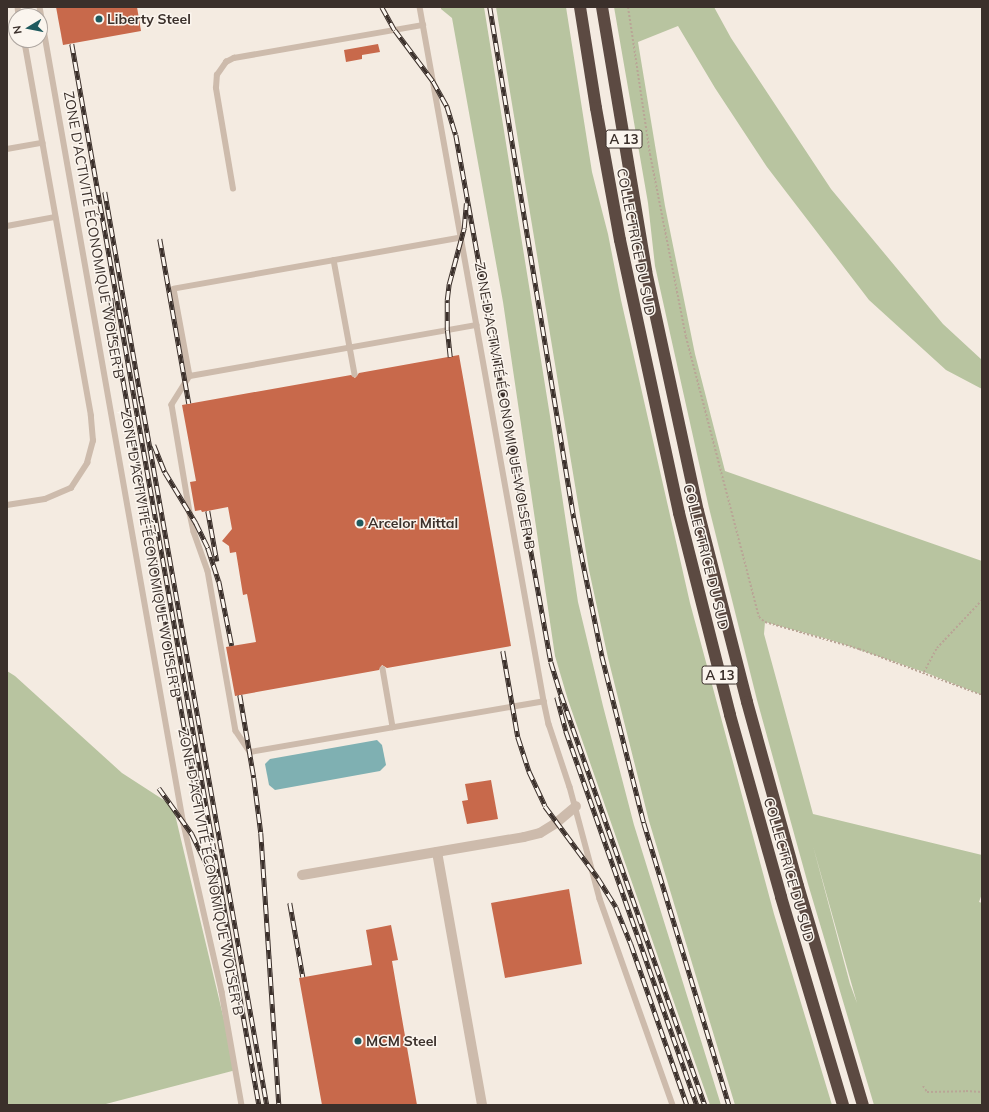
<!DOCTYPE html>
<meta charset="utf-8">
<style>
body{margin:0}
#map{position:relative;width:989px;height:1112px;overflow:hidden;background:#f4ebe1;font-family:Mulish,sans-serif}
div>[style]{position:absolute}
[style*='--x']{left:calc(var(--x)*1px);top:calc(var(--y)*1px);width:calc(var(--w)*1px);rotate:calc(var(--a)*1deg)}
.green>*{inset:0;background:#b8c4a0}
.water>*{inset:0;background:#7fb0b2}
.building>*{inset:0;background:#c8694b}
.path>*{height:2px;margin-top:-1px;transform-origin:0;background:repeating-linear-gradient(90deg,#b9a596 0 2px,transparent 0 4px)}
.lane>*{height:5.5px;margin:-2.75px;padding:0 2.75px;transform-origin:2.75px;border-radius:2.75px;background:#cdbbac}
.street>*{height:10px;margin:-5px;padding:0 5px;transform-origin:5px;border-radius:5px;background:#cdbbac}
.highway>*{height:12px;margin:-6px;padding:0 6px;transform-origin:6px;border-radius:6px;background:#5c4a42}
.rail>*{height:4.5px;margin-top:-2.25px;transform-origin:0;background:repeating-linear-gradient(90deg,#fbf5ee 0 9px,#3b302b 0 18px);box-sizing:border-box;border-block:1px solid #3b302b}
.dots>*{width:11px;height:11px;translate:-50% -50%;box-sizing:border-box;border:2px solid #fbf5ee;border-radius:50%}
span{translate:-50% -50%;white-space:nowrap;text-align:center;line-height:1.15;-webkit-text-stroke:3px #fbf5ee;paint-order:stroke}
.shield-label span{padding:1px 3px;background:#fbf5ee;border:1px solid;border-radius:3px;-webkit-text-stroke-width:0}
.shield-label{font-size:13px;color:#3b302b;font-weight:700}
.poi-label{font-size:14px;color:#3b302b;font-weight:700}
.left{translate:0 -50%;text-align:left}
.street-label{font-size:14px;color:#3b302b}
.frame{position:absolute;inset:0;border:8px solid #3b302b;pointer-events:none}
.north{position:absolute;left:8px;top:8px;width:40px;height:40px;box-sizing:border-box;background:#fbf5ee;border:1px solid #aea6a0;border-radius:50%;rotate:260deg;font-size:11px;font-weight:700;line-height:16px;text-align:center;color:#3b302b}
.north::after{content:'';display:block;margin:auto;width:14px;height:18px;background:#1f5a5e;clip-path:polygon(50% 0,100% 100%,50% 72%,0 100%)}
</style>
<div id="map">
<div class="green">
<i style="clip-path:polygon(441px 7px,484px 7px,550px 416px,578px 602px,603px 706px,634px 825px,721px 1105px,710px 1105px,568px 700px,555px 656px,503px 302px,452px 18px,441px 9px)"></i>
<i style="clip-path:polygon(496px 7px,566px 7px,592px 172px,608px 234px,621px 300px,690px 603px,774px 914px,832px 1105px,735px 1105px,649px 821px,608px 658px,589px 570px)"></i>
<i style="clip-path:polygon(evenodd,614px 7px,714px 7px,731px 38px,831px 189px,943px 324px,982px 360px,982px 389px,946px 370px,869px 300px,767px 167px,715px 88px,678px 26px,638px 42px,665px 206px,695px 354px,725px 471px,982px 561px,982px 695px,924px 672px,831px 640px,765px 622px,764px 634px,813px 814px,982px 855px,982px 894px,979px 902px,982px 903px,982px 1105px,874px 1105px,808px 884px,757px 700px,709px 508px,655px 266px,648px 203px,614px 7px,813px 846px,849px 975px,857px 1003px,850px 984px,813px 846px)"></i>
<i style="clip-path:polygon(7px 671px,15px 676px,122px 773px,173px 806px,236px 1070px,102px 1105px,7px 1105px)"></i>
</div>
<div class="water">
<i style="clip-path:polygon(377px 740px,382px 745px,386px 765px,380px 771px,275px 790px,269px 785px,265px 764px,270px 759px)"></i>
</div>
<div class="building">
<i style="clip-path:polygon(56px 7px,137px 7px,141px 31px,63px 45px)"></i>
<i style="clip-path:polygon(378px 44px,380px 52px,362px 55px,362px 59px,346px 62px,344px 50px)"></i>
<i style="clip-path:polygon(459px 355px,511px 646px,387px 668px,382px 665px,379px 670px,235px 696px,226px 647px,256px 642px,247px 594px,243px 595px,236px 552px,230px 553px,229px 546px,222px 541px,232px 529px,228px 507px,202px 512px,201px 510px,195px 511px,190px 482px,196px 481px,182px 405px,351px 375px,355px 378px,359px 373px)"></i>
<i style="clip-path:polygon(491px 780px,498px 819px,467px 824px,462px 801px,468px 800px,465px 784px)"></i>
<i style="clip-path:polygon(569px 889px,582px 964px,505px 978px,491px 903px)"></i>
<i style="clip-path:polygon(391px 925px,398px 960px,392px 961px,417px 1105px,322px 1105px,299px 978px,372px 965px,366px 930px)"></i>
</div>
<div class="path">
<i style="--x:628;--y:7;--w:149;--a:81.5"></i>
<i style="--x:650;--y:154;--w:187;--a:78.9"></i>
<i style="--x:686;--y:337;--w:289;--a:75.4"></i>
<i style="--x:759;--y:617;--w:8;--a:40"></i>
<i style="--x:765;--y:622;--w:98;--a:16"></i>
<i style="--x:859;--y:649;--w:131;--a:20.5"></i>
<i style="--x:924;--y:672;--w:27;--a:-62"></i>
<i style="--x:937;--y:648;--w:66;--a:-46.8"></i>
<i style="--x:923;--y:1086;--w:7;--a:56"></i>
<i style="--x:927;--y:1092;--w:39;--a:-1"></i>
<i style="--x:966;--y:1091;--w:16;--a:4"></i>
</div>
<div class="lane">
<i style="--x:18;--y:7;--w:9;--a:84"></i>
<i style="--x:40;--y:7;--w:825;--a:80.02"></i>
<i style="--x:183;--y:820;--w:176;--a:77.2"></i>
<i style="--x:222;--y:992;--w:115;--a:80"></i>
<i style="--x:420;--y:7;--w:705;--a:79.87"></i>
<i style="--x:544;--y:701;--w:24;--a:78"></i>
<i style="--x:549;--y:724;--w:66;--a:71.6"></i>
<i style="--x:570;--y:787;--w:116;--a:75"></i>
<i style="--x:600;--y:899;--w:219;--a:70.5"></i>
<i style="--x:7;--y:149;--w:36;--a:-10"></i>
<i style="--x:233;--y:189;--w:102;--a:-99.6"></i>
<i style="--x:216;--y:88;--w:13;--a:-86"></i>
<i style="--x:217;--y:75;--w:16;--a:-55"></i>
<i style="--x:226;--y:62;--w:9;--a:-27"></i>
<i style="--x:234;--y:58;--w:192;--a:-9.9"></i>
<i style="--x:7;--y:226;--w:49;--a:-10.6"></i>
<i style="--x:461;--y:238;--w:291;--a:169.9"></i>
<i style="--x:174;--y:289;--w:88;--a:79.6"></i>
<i style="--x:190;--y:376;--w:291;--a:-10.1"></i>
<i style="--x:334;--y:260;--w:116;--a:79.6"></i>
<i style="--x:190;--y:376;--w:34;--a:122"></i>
<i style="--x:172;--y:405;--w:109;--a:80.5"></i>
<i style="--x:190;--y:513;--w:19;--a:78"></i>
<i style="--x:194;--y:532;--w:41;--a:70.3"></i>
<i style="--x:208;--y:571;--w:162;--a:80.1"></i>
<i style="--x:236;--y:731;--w:25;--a:56"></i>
<i style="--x:250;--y:752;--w:298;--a:-9.8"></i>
<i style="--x:7;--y:505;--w:38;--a:-9"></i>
<i style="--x:45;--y:499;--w:28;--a:-23"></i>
<i style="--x:71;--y:488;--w:30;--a:-57"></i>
<i style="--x:87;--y:463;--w:23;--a:-75"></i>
<i style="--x:93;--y:441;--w:25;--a:-95"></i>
<i style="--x:91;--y:416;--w:382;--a:-100.1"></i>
<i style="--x:383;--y:669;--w:59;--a:80.2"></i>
</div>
<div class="street">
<i style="--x:437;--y:852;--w:257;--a:79.9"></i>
<i style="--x:302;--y:875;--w:225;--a:-9.7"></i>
<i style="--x:524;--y:837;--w:16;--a:-14"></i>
<i style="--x:540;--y:833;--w:19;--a:-32"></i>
<i style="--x:556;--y:823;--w:26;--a:-40"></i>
</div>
<div class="highway">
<i style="--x:580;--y:7;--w:102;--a:81"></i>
<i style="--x:596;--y:108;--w:134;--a:79.7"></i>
<i style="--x:620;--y:240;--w:279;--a:77.8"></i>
<i style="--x:679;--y:513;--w:208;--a:75.8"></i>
<i style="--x:730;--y:715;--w:189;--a:74.3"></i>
<i style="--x:781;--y:897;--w:217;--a:73.4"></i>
<i style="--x:602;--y:7;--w:268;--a:80.5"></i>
<i style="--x:646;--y:271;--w:246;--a:77.8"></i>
<i style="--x:698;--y:511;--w:197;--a:75.6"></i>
<i style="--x:747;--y:702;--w:191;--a:74.5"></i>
<i style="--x:798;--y:886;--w:228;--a:73.5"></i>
</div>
<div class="rail">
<i style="--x:382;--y:7;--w:26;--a:61"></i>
<i style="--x:395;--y:30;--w:64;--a:53.3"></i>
<i style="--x:433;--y:81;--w:29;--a:61"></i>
<i style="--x:447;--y:106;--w:30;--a:73"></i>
<i style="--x:456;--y:135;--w:535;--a:79.78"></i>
<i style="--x:551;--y:662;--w:34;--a:73"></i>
<i style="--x:561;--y:694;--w:435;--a:70.7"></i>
<i style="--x:490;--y:7;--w:518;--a:80.67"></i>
<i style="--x:574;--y:518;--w:141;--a:78.5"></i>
<i style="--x:602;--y:656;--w:172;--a:75.9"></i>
<i style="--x:644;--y:823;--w:295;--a:73.2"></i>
<i style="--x:72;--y:44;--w:1077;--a:80"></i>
<i style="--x:105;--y:192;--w:214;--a:80.1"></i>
<i style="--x:160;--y:239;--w:167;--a:80"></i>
<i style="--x:111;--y:298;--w:30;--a:84"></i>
<i style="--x:114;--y:328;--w:455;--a:80"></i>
<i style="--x:193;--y:776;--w:31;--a:75"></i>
<i style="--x:450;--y:357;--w:27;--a:-96"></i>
<i style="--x:447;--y:330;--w:30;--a:-90"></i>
<i style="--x:447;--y:300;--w:16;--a:-83"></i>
<i style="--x:449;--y:284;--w:58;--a:-75"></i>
<i style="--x:464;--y:228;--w:25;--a:-85"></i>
<i style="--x:141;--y:397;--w:719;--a:79.91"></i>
<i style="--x:154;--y:445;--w:29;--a:68"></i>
<i style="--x:165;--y:472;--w:60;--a:58.7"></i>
<i style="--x:196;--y:523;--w:28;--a:64"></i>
<i style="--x:208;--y:548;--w:35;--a:72"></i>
<i style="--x:219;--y:581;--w:66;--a:78.7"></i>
<i style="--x:208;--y:511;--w:51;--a:79.8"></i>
<i style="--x:503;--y:651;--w:87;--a:80.1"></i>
<i style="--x:518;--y:737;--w:36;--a:72"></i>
<i style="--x:529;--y:771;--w:38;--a:65"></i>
<i style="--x:545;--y:806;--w:89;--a:53.6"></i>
<i style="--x:598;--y:878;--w:34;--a:58"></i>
<i style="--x:616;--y:907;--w:40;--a:68"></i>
<i style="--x:631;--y:944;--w:170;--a:70.8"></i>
<i style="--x:240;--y:695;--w:84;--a:80.4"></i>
<i style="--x:254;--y:778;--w:55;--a:82.7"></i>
<i style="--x:261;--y:833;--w:273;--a:86.2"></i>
<i style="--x:557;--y:697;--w:35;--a:75"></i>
<i style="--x:566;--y:731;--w:396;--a:70.7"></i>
<i style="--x:159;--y:788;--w:57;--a:54.3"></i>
<i style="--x:192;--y:834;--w:41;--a:64.1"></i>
<i style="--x:210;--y:871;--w:21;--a:71"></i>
<i style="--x:290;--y:903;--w:75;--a:80"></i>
</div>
<div class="dots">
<i style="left:99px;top:19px;background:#1f5a5e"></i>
<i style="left:360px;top:523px;background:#1f5a5e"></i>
<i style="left:358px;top:1041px;background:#1f5a5e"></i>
</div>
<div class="shield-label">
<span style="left:624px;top:139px">A 13</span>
<span style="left:720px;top:675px">A 13</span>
</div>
<div class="poi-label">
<span class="left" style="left:107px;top:19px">Liberty Steel</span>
<span class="left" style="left:368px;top:523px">Arcelor Mittal</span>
<span class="left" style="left:366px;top:1041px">MCM Steel</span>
</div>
<div class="street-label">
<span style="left:94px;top:235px;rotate:80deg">ZONE D'ACTIVITÉ ÉCONOMIQUE WOLSER B</span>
<span style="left:636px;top:242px;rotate:79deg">COLLECTRICE DU SUD</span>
<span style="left:505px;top:406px;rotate:80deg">ZONE D'ACTIVITÉ ÉCONOMIQUE WOLSER B</span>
<span style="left:151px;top:554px;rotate:80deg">ZONE D'ACTIVITÉ ÉCONOMIQUE WOLSER B</span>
<span style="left:706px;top:557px;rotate:76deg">COLLECTRICE DU SUD</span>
<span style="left:789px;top:870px;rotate:74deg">COLLECTRICE DU SUD</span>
<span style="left:211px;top:872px;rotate:79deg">ZONE D'ACTIVITÉ ÉCONOMIQUE WOLSER B</span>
</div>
<div class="frame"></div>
<div class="north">N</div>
</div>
